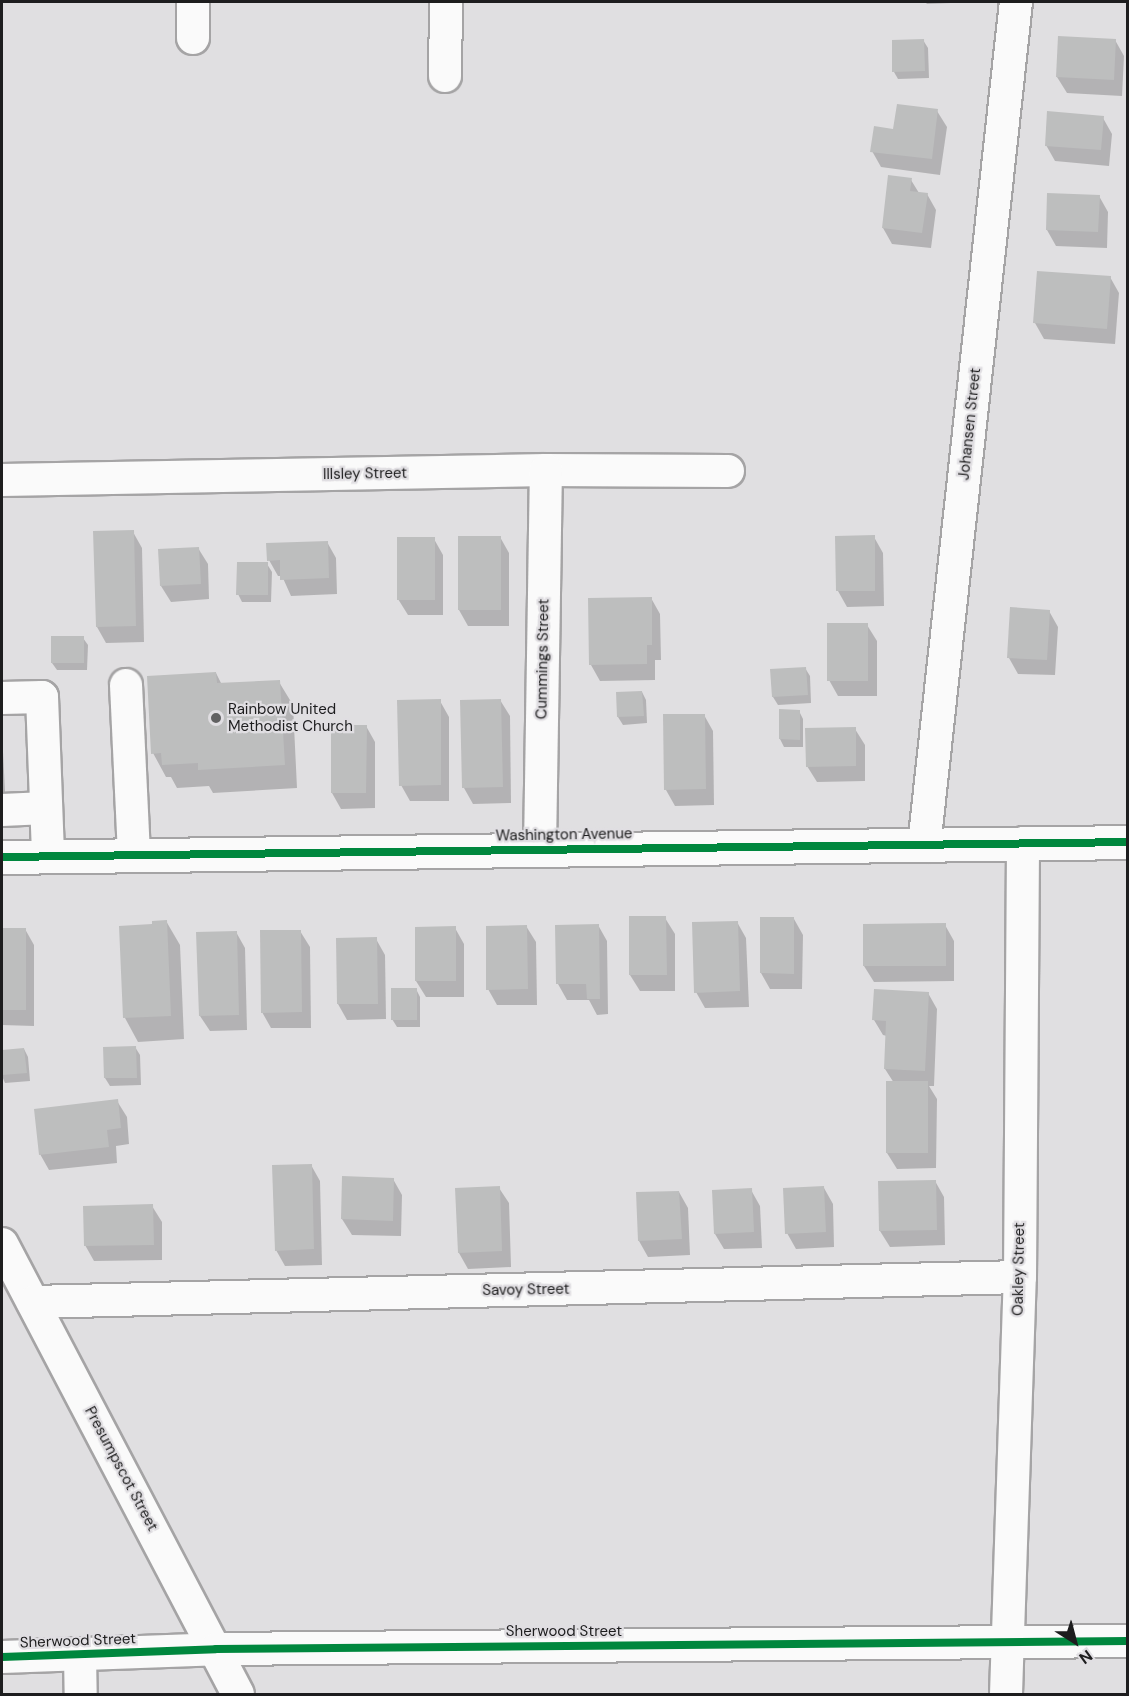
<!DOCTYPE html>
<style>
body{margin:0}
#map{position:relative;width:1129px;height:1696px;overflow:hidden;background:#e0dfe1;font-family:"DM Sans",sans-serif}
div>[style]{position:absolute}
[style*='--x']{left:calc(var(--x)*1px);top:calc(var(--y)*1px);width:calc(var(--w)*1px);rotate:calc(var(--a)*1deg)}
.shadow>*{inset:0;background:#0003}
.building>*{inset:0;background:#bdbebe}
.roads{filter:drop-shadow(2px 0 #a5a4a5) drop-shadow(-2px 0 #a5a4a5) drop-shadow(0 2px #a5a4a5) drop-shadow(0 -2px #a5a4a5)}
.minor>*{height:32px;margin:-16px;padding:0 16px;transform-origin:16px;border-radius:16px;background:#fafafa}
.major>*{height:33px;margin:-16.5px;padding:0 16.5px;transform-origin:16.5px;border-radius:16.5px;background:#fafafa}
.cycleway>*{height:8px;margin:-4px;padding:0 4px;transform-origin:4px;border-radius:4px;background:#00873e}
.dots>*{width:16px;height:16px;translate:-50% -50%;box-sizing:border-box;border:3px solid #e0dee2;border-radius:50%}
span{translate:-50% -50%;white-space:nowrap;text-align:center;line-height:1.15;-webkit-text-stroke:4.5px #e0dee2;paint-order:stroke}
.street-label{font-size:15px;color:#1d1d1e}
.poi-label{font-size:15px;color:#1d1d1e}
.left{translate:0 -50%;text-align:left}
.frame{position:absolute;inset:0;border:3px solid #1d1d1e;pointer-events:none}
.north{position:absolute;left:1045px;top:1612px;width:60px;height:60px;-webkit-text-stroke:4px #e0dee2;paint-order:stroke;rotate:144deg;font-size:16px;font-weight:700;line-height:24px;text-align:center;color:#1d1d1e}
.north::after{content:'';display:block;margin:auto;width:21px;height:27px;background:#1d1d1e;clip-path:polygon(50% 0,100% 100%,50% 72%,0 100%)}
</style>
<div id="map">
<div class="shadow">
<i style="clip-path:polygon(925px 2px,975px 2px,927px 4px)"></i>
<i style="clip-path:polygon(923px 40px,928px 48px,929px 78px,898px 79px,894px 72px)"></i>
<i style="clip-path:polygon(1115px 40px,1124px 56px,1122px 96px,1067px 93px,1057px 77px)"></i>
<i style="clip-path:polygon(937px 111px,947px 127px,940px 175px,881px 167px,872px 151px,895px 131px)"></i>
<i style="clip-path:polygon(1103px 118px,1112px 134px,1109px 166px,1055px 161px,1046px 145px)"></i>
<i style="clip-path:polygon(911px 180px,919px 193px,927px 194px,936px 210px,931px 248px,892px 244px,883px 228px)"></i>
<i style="clip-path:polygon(1099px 196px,1108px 212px,1107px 248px,1056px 246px,1047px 230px)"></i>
<i style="clip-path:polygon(1110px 277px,1119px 293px,1115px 344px,1044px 339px,1035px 323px)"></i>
<i style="clip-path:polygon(133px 532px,142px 548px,144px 642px,106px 643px,97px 627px)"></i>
<i style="clip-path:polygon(500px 537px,509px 553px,509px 626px,468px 626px,459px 610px,459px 538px)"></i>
<i style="clip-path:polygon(874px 537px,883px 553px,884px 606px,847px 607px,838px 591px,837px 538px)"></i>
<i style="clip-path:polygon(434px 539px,443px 555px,443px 615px,408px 615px,398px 599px)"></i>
<i style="clip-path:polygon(327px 542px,336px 558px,337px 594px,291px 596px,282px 576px,278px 576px,269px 560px)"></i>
<i style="clip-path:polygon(198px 548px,208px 564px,209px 599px,171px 602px,161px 586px)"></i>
<i style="clip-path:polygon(267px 564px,272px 572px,271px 602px,242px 602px,238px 594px)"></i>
<i style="clip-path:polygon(651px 598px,660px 614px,661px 660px,655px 660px,655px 680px,600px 681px,591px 665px)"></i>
<i style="clip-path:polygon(1049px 611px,1058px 627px,1055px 675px,1018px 674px,1009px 658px)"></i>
<i style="clip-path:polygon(867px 625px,877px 641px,877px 696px,838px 696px,829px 680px)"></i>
<i style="clip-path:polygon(83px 638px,88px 645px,87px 670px,57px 670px,52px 663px)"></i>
<i style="clip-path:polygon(805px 668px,810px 676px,811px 703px,778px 705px,773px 697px,771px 670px)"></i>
<i style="clip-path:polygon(216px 673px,222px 685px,279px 682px,293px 705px,297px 788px,213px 793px,209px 786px,177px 788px,171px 777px,166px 777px,153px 753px)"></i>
<i style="clip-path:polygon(642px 692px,646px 700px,647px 723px,623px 725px,618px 717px,617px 693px)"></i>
<i style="clip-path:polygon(500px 700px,510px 716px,511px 803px,473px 804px,464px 788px)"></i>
<i style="clip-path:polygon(440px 701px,449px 717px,449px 801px,410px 801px,401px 785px)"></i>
<i style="clip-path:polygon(799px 711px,803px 719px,803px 747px,784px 747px,780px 739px)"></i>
<i style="clip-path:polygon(704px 715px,713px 731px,714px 805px,675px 806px,666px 790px)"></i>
<i style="clip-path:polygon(366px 726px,375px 742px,375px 808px,341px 809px,332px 793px)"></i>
<i style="clip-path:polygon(855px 729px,865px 745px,865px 781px,817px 782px,807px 766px)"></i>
<i style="clip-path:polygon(2px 732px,6px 811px,2px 812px)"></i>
<i style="clip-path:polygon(665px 918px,675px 934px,675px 991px,640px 991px,630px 975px)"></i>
<i style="clip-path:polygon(762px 919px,794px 919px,803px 935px,802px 989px,770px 989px,761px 973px)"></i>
<i style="clip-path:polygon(166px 921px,180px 945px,184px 1039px,138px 1042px,125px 1018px,153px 926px)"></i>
<i style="clip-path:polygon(737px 922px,746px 938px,749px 1007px,705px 1008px,696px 992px)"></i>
<i style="clip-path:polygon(598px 925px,607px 941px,608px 1014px,597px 1015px,589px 1000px,567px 1000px,558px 984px)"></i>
<i style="clip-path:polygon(945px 925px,954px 941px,954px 981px,874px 982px,864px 966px)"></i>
<i style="clip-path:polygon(526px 926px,536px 942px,537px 1005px,497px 1005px,488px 989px)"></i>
<i style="clip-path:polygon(416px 928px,455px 928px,464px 944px,464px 997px,426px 997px,416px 981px)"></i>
<i style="clip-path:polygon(2px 929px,25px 929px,34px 945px,34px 1026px,2px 1025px)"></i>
<i style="clip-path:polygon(300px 931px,310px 947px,311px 1028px,271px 1028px,262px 1012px)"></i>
<i style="clip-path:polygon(236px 932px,245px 948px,247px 1030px,210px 1031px,200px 1016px)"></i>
<i style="clip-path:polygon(376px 939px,385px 955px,386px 1019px,347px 1020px,338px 1004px,338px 940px)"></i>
<i style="clip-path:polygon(416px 989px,420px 997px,420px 1027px,397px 1027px,392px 1019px)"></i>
<i style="clip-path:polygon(928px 993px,937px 1009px,934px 1086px,929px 1086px,937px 1099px,936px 1168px,897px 1169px,887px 1153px,894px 1083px,885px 1069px,887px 1036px,883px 1035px,874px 1020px)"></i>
<i style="clip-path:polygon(135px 1047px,140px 1055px,141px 1085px,110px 1086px,105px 1078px,105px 1048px)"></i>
<i style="clip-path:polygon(24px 1049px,28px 1057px,30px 1081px,5px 1083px,2px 1076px,2px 1052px)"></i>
<i style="clip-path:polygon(117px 1101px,127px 1117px,129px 1144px,116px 1146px,117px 1163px,49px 1170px,40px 1154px)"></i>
<i style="clip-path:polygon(311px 1165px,320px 1181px,322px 1265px,285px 1266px,276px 1250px)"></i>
<i style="clip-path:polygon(393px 1179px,402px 1195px,401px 1236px,352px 1235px,342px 1219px)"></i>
<i style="clip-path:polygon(935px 1181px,944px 1197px,945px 1245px,890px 1247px,880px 1231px,879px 1182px)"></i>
<i style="clip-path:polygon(499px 1188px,509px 1203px,511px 1267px,468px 1269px,459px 1253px,457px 1189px)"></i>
<i style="clip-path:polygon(824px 1188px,833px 1204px,834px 1247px,796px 1249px,787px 1233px)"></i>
<i style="clip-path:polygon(751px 1190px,760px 1206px,762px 1248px,724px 1249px,715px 1234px)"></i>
<i style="clip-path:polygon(679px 1192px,688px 1208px,690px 1255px,648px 1257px,639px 1241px)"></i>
<i style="clip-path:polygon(152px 1206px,162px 1222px,162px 1260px,94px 1261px,85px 1245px)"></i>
</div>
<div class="building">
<i style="clip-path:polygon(1058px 36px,1116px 39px,1114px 80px,1056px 77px)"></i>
<i style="clip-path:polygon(924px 39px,925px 71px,892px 72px,892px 40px)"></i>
<i style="clip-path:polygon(897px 104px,938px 109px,932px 159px,870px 152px,874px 126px,893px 129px)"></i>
<i style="clip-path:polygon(1047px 111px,1104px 116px,1101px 150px,1045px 146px)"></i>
<i style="clip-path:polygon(888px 175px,912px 178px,910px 191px,928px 193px,922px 233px,882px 228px)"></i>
<i style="clip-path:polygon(1047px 193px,1100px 195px,1098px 232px,1046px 230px)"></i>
<i style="clip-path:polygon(1037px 271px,1111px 276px,1107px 329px,1033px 323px)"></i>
<i style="clip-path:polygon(134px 530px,136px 626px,96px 627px,93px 531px)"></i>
<i style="clip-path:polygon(875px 535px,875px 591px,836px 591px,835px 536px)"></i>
<i style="clip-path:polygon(458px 536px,501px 536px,501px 610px,458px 610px)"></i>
<i style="clip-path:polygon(397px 537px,435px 537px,435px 600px,397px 600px)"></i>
<i style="clip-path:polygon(328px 541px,329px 578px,280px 580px,280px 560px,267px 561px,266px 543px)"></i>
<i style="clip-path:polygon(199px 547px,201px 584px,160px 586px,158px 549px)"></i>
<i style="clip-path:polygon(237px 562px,268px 562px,268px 595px,236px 595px)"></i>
<i style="clip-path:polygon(652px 597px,652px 645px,647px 645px,647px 664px,589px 665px,588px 598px)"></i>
<i style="clip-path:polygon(1010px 607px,1050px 610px,1047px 660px,1007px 658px)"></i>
<i style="clip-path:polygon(827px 623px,868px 623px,868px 681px,827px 681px)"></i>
<i style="clip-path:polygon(51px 636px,84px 636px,84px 663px,51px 663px)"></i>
<i style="clip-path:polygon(806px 667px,808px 695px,772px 697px,770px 669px)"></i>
<i style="clip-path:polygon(216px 672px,217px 683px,280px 680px,285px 765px,198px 770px,198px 763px,162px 765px,161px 753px,151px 754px,147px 676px)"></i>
<i style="clip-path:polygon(642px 691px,644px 716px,617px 717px,616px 692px)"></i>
<i style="clip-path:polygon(441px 699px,441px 785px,399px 786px,397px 700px)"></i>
<i style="clip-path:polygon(501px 699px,503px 787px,462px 788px,460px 700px)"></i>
<i style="clip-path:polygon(779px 709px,800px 710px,800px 740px,779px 739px)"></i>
<i style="clip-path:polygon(663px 714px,705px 714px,706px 789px,664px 790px)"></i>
<i style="clip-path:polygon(331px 725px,367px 725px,366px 793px,331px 793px)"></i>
<i style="clip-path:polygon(856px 727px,856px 766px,806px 767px,805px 728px)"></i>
<i style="clip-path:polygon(629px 916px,666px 916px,667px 975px,629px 975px)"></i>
<i style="clip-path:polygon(760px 917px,794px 917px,794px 974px,760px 973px)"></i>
<i style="clip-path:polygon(167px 920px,171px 1016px,123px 1018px,119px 926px,152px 924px,152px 921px)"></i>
<i style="clip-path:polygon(738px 921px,740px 991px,694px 993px,692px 922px)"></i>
<i style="clip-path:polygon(946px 923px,946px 966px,863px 966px,863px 924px)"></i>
<i style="clip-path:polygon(599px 924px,600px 999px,587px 999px,586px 984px,556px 984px,555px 925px)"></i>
<i style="clip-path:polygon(527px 925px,528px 989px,486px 990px,486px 926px)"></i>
<i style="clip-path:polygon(456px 926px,456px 981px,415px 981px,415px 927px)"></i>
<i style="clip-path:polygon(2px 928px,26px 928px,26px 1010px,2px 1010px)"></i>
<i style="clip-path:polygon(260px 930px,301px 930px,302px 1012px,261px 1013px)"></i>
<i style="clip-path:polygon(237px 931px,239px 1015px,199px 1016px,196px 932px)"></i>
<i style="clip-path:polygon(377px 937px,378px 1004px,337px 1004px,336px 938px)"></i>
<i style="clip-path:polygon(391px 988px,417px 988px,417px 1020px,391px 1020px)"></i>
<i style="clip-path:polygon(874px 989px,929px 992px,925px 1071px,884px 1069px,886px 1021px,872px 1020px)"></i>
<i style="clip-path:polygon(136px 1046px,137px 1078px,104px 1078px,103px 1047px)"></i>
<i style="clip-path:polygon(24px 1048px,27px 1073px,2px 1075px,2px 1050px)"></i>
<i style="clip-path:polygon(886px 1081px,928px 1081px,928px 1153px,886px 1153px)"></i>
<i style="clip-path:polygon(118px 1099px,121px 1128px,107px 1130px,109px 1147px,39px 1155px,34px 1109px)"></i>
<i style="clip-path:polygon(312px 1164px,314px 1249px,275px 1251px,272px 1165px)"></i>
<i style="clip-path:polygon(342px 1176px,394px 1178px,393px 1221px,341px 1219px)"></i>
<i style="clip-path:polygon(936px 1180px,937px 1230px,879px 1231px,878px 1181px)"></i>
<i style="clip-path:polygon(500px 1186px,502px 1251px,458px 1253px,455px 1188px)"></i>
<i style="clip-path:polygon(824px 1186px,826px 1232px,785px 1234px,783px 1188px)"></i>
<i style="clip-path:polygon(752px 1188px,754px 1232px,714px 1234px,712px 1190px)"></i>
<i style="clip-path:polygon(679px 1191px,682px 1239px,638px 1241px,636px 1192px)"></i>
<i style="clip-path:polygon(153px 1204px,154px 1245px,84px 1246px,83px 1206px)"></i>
</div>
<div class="roads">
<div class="minor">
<i style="--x:193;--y:38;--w:36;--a:-90"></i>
<i style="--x:445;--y:76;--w:74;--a:-89.2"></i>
<i style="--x:2;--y:480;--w:544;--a:-1.05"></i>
<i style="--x:546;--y:470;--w:182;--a:0.3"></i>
<i style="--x:126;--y:685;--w:170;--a:87.3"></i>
<i style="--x:2;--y:698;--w:40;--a:-1.4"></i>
<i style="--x:42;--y:697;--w:159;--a:87.8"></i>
<i style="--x:2;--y:810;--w:44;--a:-2.6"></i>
<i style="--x:924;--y:846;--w:849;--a:-83.78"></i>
<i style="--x:540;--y:848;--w:378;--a:-89.1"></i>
<i style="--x:2;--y:1244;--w:508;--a:62.33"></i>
<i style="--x:33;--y:1302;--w:987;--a:-1.45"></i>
<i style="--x:80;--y:1655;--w:39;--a:89"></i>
<i style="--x:2;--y:1657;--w:214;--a:-2.1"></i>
<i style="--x:216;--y:1649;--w:912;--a:-0.5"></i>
<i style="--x:1006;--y:1694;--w:417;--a:-88.1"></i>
<i style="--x:1020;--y:1277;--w:434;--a:-89.6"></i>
</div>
<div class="major">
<i style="--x:2;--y:857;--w:1126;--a:-0.76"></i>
</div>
</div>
<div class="cycleway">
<i style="--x:2;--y:857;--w:1126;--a:-0.76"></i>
<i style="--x:2;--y:1657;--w:214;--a:-2.1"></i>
<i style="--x:216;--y:1649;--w:912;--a:-0.5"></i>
</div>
<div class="dots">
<i style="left:216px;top:718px;background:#616162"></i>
</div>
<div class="street-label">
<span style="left:970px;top:424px;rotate:-84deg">Johansen Street</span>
<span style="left:365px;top:474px;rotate:-1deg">Illsley Street</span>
<span style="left:543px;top:659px;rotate:-89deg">Cummings Street</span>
<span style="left:564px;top:835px;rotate:-1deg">Washington Avenue</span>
<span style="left:1019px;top:1269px;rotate:-89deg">Oakley Street</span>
<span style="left:526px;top:1290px;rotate:-1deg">Savoy Street</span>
<span style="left:121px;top:1469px;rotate:62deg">Presumpscot Street</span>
<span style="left:564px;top:1632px">Sherwood Street</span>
<span style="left:78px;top:1641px;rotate:-2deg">Sherwood Street</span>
</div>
<div class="poi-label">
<span class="left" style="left:228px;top:718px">Rainbow United<br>Methodist Church</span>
</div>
<div class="frame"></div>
<div class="north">N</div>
</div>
